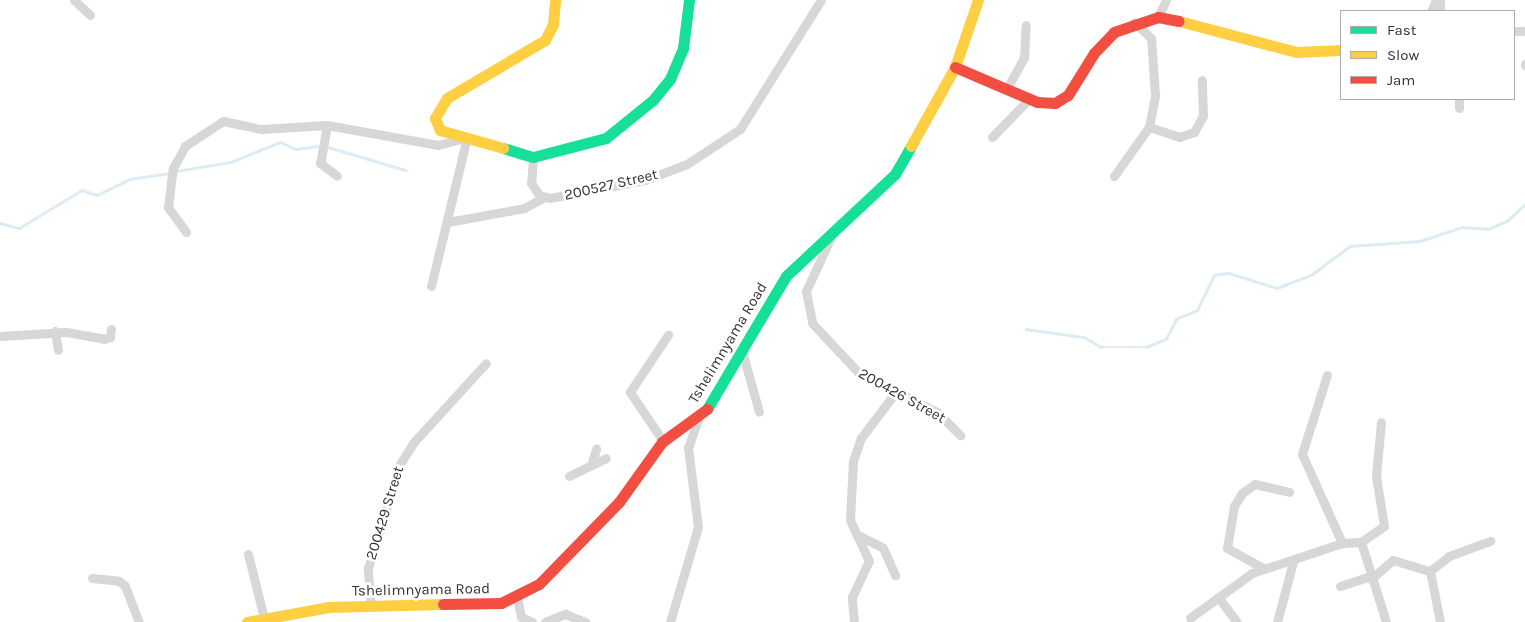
<!DOCTYPE html>
<style>
body{margin:0}
#map{position:relative;width:1525px;height:622px;overflow:hidden;background:#fff;font-family:Karla,sans-serif}
div>[style]{position:absolute}
[style*='--x']{left:calc(var(--x)*1px);top:calc(var(--y)*1px);width:calc(var(--w)*1px);rotate:calc(var(--a)*1deg)}
.stream>*{height:2.5px;margin:-1.25px;padding:0 1.25px;transform-origin:1.25px;border-radius:1.25px;background:#ddebf3}
.street>*{height:9px;margin:-4.5px;padding:0 4.5px;transform-origin:4.5px;border-radius:4.5px;background:#d7d7d7}
.fast>*{height:11px;margin:-5.5px;padding:0 5.5px;transform-origin:5.5px;border-radius:5.5px;background:#16e098}
.slow>*{height:11px;margin:-5.5px;padding:0 5.5px;transform-origin:5.5px;border-radius:5.5px;background:#ffcf43}
.jam>*{height:11px;margin:-5.5px;padding:0 5.5px;transform-origin:5.5px;border-radius:5.5px;background:#f24e42}
span{translate:-50% -50%;white-space:nowrap;text-align:center;line-height:1.15;-webkit-text-stroke:5px #fff;paint-order:stroke}
.street-label{font-size:15px;color:#333}
.legend{position:absolute;left:1340px;top:10px;width:175px;height:90px;box-sizing:border-box;background:#fff;border:1px solid #adadad;margin:0;padding:6px 9px;list-style:none;font-size:15px;color:#333}
.legend li{display:flex;align-items:center;gap:10px;height:25px}
.legend b{width:25px;border:1px solid #adadad}
</style>
<div id="map">
<div class="stream">
<i style="--x:325;--y:146;--w:84;--a:16.7"></i>
<i style="--x:176;--y:171;--w:56;--a:-9.3"></i>
<i style="--x:231;--y:162;--w:53;--a:-22.2"></i>
<i style="--x:280;--y:142;--w:17;--a:24"></i>
<i style="--x:296;--y:149;--w:22;--a:-8"></i>
<i style="--x:0;--y:223;--w:20;--a:15"></i>
<i style="--x:19;--y:228;--w:74;--a:-31.1"></i>
<i style="--x:82;--y:190;--w:16;--a:18"></i>
<i style="--x:97;--y:195;--w:37;--a:-26"></i>
<i style="--x:130;--y:179;--w:40;--a:-8.5"></i>
<i style="--x:1026;--y:329;--w:59;--a:7.9"></i>
<i style="--x:1084;--y:337;--w:20;--a:30"></i>
<i style="--x:1101;--y:347;--w:45;--a:0"></i>
<i style="--x:1146;--y:347;--w:22;--a:-22"></i>
<i style="--x:1166;--y:339;--w:22;--a:-63"></i>
<i style="--x:1176;--y:319;--w:23;--a:-23"></i>
<i style="--x:1197;--y:310;--w:39;--a:-64"></i>
<i style="--x:1214;--y:275;--w:15;--a:-8"></i>
<i style="--x:1229;--y:273;--w:50;--a:17.4"></i>
<i style="--x:1277;--y:288;--w:36;--a:-21"></i>
<i style="--x:1311;--y:275;--w:49;--a:-36.6"></i>
<i style="--x:1350;--y:246;--w:70;--a:-4.1"></i>
<i style="--x:1420;--y:241;--w:44;--a:-18.4"></i>
<i style="--x:1462;--y:227;--w:26;--a:4"></i>
<i style="--x:1488;--y:229;--w:21;--a:-23"></i>
<i style="--x:1507;--y:221;--w:25;--a:-43"></i>
</div>
<div class="street">
<i style="--x:74;--y:0;--w:22;--a:43"></i>
<i style="--x:1431;--y:11;--w:12;--a:-66"></i>
<i style="--x:1440;--y:11;--w:11;--a:-90"></i>
<i style="--x:1158;--y:17;--w:19;--a:-65"></i>
<i style="--x:1514;--y:31;--w:11;--a:0"></i>
<i style="--x:1525;--y:65;--w:1;--a:-90"></i>
<i style="--x:1006;--y:90;--w:37;--a:-61"></i>
<i style="--x:1024;--y:58;--w:33;--a:-87"></i>
<i style="--x:1459;--y:108;--w:9;--a:-90"></i>
<i style="--x:327;--y:125;--w:39;--a:100"></i>
<i style="--x:320;--y:163;--w:21;--a:37"></i>
<i style="--x:1149;--y:127;--w:32;--a:18"></i>
<i style="--x:1179;--y:137;--w:16;--a:-18"></i>
<i style="--x:1194;--y:132;--w:18;--a:-61"></i>
<i style="--x:1203;--y:116;--w:36;--a:-92"></i>
<i style="--x:992;--y:137;--w:53;--a:-45.8"></i>
<i style="--x:533;--y:157;--w:26;--a:94"></i>
<i style="--x:531;--y:183;--w:14;--a:56"></i>
<i style="--x:539;--y:195;--w:11;--a:15"></i>
<i style="--x:550;--y:198;--w:97;--a:-10.7"></i>
<i style="--x:645;--y:180;--w:45;--a:-20.9"></i>
<i style="--x:687;--y:164;--w:64;--a:-33.4"></i>
<i style="--x:740;--y:129;--w:152;--a:-57.9"></i>
<i style="--x:1114;--y:176;--w:60;--a:-54.5"></i>
<i style="--x:1149;--y:127;--w:33;--a:-79"></i>
<i style="--x:1155;--y:95;--w:57;--a:-94"></i>
<i style="--x:1151;--y:38;--w:23;--a:-137"></i>
<i style="--x:448;--y:222;--w:77;--a:-10.4"></i>
<i style="--x:524;--y:208;--w:24;--a:-28"></i>
<i style="--x:186;--y:232;--w:31;--a:-126"></i>
<i style="--x:168;--y:207;--w:39;--a:-83"></i>
<i style="--x:173;--y:168;--w:25;--a:-61"></i>
<i style="--x:185;--y:146;--w:45;--a:-33.3"></i>
<i style="--x:223;--y:121;--w:40;--a:12"></i>
<i style="--x:262;--y:129;--w:65;--a:-3.5"></i>
<i style="--x:327;--y:125;--w:113;--a:10.2"></i>
<i style="--x:438;--y:145;--w:23;--a:-15"></i>
<i style="--x:831;--y:237;--w:60;--a:114.8"></i>
<i style="--x:806;--y:291;--w:33;--a:79"></i>
<i style="--x:812;--y:323;--w:67;--a:46.8"></i>
<i style="--x:858;--y:372;--w:89;--a:26.9"></i>
<i style="--x:937;--y:412;--w:33;--a:45"></i>
<i style="--x:431;--y:286;--w:149;--a:-76.4"></i>
<i style="--x:55;--y:331;--w:19;--a:81"></i>
<i style="--x:0;--y:336;--w:66;--a:-3.5"></i>
<i style="--x:66;--y:332;--w:39;--a:10"></i>
<i style="--x:104;--y:339;--w:6;--a:-18"></i>
<i style="--x:110;--y:337;--w:8;--a:-83"></i>
<i style="--x:742;--y:351;--w:63;--a:74.4"></i>
<i style="--x:1327;--y:375;--w:83;--a:107.6"></i>
<i style="--x:1302;--y:454;--w:98;--a:65.8"></i>
<i style="--x:1342;--y:543;--w:19;--a:-3"></i>
<i style="--x:1361;--y:542;--w:84;--a:72.6"></i>
<i style="--x:663;--y:441;--w:59;--a:-124"></i>
<i style="--x:630;--y:392;--w:69;--a:-56.3"></i>
<i style="--x:592;--y:462;--w:14;--a:-73"></i>
<i style="--x:569;--y:476;--w:41;--a:-25.9"></i>
<i style="--x:856;--y:534;--w:30;--a:27"></i>
<i style="--x:883;--y:548;--w:30;--a:66"></i>
<i style="--x:1361;--y:542;--w:28;--a:-35"></i>
<i style="--x:1384;--y:526;--w:51;--a:-99.1"></i>
<i style="--x:1376;--y:476;--w:54;--a:-84.7"></i>
<i style="--x:248;--y:554;--w:66;--a:76"></i>
<i style="--x:1263;--y:568;--w:41;--a:-150.9"></i>
<i style="--x:1227;--y:548;--w:43;--a:-80.5"></i>
<i style="--x:1234;--y:506;--w:15;--a:-58"></i>
<i style="--x:1242;--y:493;--w:16;--a:-35"></i>
<i style="--x:1255;--y:484;--w:35;--a:13"></i>
<i style="--x:1430;--y:571;--w:24;--a:-38"></i>
<i style="--x:1449;--y:556;--w:44;--a:-20.1"></i>
<i style="--x:92;--y:578;--w:27;--a:6"></i>
<i style="--x:119;--y:581;--w:8;--a:40"></i>
<i style="--x:125;--y:586;--w:39;--a:69"></i>
<i style="--x:1371;--y:579;--w:29;--a:-41"></i>
<i style="--x:1393;--y:560;--w:39;--a:17"></i>
<i style="--x:1430;--y:571;--w:52;--a:78.9"></i>
<i style="--x:1340;--y:586;--w:32;--a:-18"></i>
<i style="--x:1218;--y:597;--w:31;--a:53"></i>
<i style="--x:517;--y:598;--w:19;--a:78"></i>
<i style="--x:371;--y:606;--w:38;--a:-95"></i>
<i style="--x:368;--y:568;--w:109;--a:-72.9"></i>
<i style="--x:400;--y:464;--w:25;--a:-58"></i>
<i style="--x:413;--y:443;--w:108;--a:-47.6"></i>
<i style="--x:521;--y:617;--w:12;--a:24"></i>
<i style="--x:1190;--y:618;--w:77;--a:-36"></i>
<i style="--x:1252;--y:573;--w:95;--a:-18.4"></i>
<i style="--x:545;--y:622;--w:22;--a:-22"></i>
<i style="--x:565;--y:614;--w:22;--a:22"></i>
<i style="--x:670;--y:622;--w:99;--a:-73.6"></i>
<i style="--x:698;--y:527;--w:80;--a:-97.2"></i>
<i style="--x:688;--y:448;--w:31;--a:-71"></i>
<i style="--x:854;--y:622;--w:25;--a:-95"></i>
<i style="--x:852;--y:597;--w:40;--a:-65"></i>
<i style="--x:869;--y:561;--w:45;--a:-114.9"></i>
<i style="--x:850;--y:520;--w:59;--a:-87.1"></i>
<i style="--x:853;--y:461;--w:24;--a:-71"></i>
<i style="--x:861;--y:438;--w:56;--a:-52.9"></i>
<i style="--x:1277;--y:622;--w:62;--a:-75.1"></i>
</div>
<div class="fast">
<i style="--x:503;--y:148;--w:31;--a:17"></i>
<i style="--x:533;--y:157;--w:75;--a:-14.6"></i>
<i style="--x:606;--y:138;--w:60;--a:-39"></i>
<i style="--x:653;--y:100;--w:27;--a:-51"></i>
<i style="--x:670;--y:79;--w:34;--a:-67"></i>
<i style="--x:683;--y:48;--w:48;--a:-82.9"></i>
<i style="--x:707;--y:409;--w:155;--a:-59.3"></i>
<i style="--x:786;--y:276;--w:149;--a:-43.1"></i>
<i style="--x:895;--y:174;--w:32;--a:-60"></i>
</div>
<div class="slow">
<i style="--x:1179;--y:21;--w:121;--a:14.8"></i>
<i style="--x:1296;--y:52;--w:45;--a:-2.5"></i>
<i style="--x:911;--y:146;--w:90;--a:-60.9"></i>
<i style="--x:955;--y:67;--w:71;--a:-71.1"></i>
<i style="--x:503;--y:148;--w:66;--a:-164.1"></i>
<i style="--x:440;--y:130;--w:13;--a:-113"></i>
<i style="--x:435;--y:118;--w:23;--a:-59"></i>
<i style="--x:447;--y:98;--w:114;--a:-30.6"></i>
<i style="--x:545;--y:40;--w:18;--a:-63"></i>
<i style="--x:553;--y:24;--w:24;--a:-85"></i>
<i style="--x:247;--y:622;--w:83;--a:-10.4"></i>
<i style="--x:329;--y:607;--w:114;--a:-1.5"></i>
</div>
<div class="jam">
<i style="--x:955;--y:67;--w:89;--a:23.1"></i>
<i style="--x:1037;--y:102;--w:18;--a:3"></i>
<i style="--x:1055;--y:103;--w:15;--a:-32"></i>
<i style="--x:1068;--y:95;--w:49;--a:-58.2"></i>
<i style="--x:1094;--y:53;--w:29;--a:-46"></i>
<i style="--x:1114;--y:32;--w:46;--a:-18.8"></i>
<i style="--x:1158;--y:17;--w:21;--a:11"></i>
<i style="--x:443;--y:604;--w:58;--a:-1"></i>
<i style="--x:501;--y:603;--w:42;--a:-26.6"></i>
<i style="--x:539;--y:584;--w:115;--a:-45.7"></i>
<i style="--x:619;--y:502;--w:74;--a:-54.4"></i>
<i style="--x:662;--y:442;--w:56;--a:-36.3"></i>
</div>
<div class="street-label">
<span style="left:611px;top:185px;rotate:-13deg">200527 Street</span>
<span style="left:728px;top:343px;rotate:-59deg">Tshelimnyama Road</span>
<span style="left:902px;top:396px;rotate:29deg">200426 Street</span>
<span style="left:385px;top:513px;rotate:-73deg">200429 Street</span>
<span style="left:421px;top:590px;rotate:-1deg">Tshelimnyama Road</span>
</div>
<ul class="legend">
<li><b style="height:6px;background:#16e098"></b>Fast</li>
<li><b style="height:6px;background:#ffcf43"></b>Slow</li>
<li><b style="height:6px;background:#f24e42"></b>Jam</li>
</ul>
</div>
